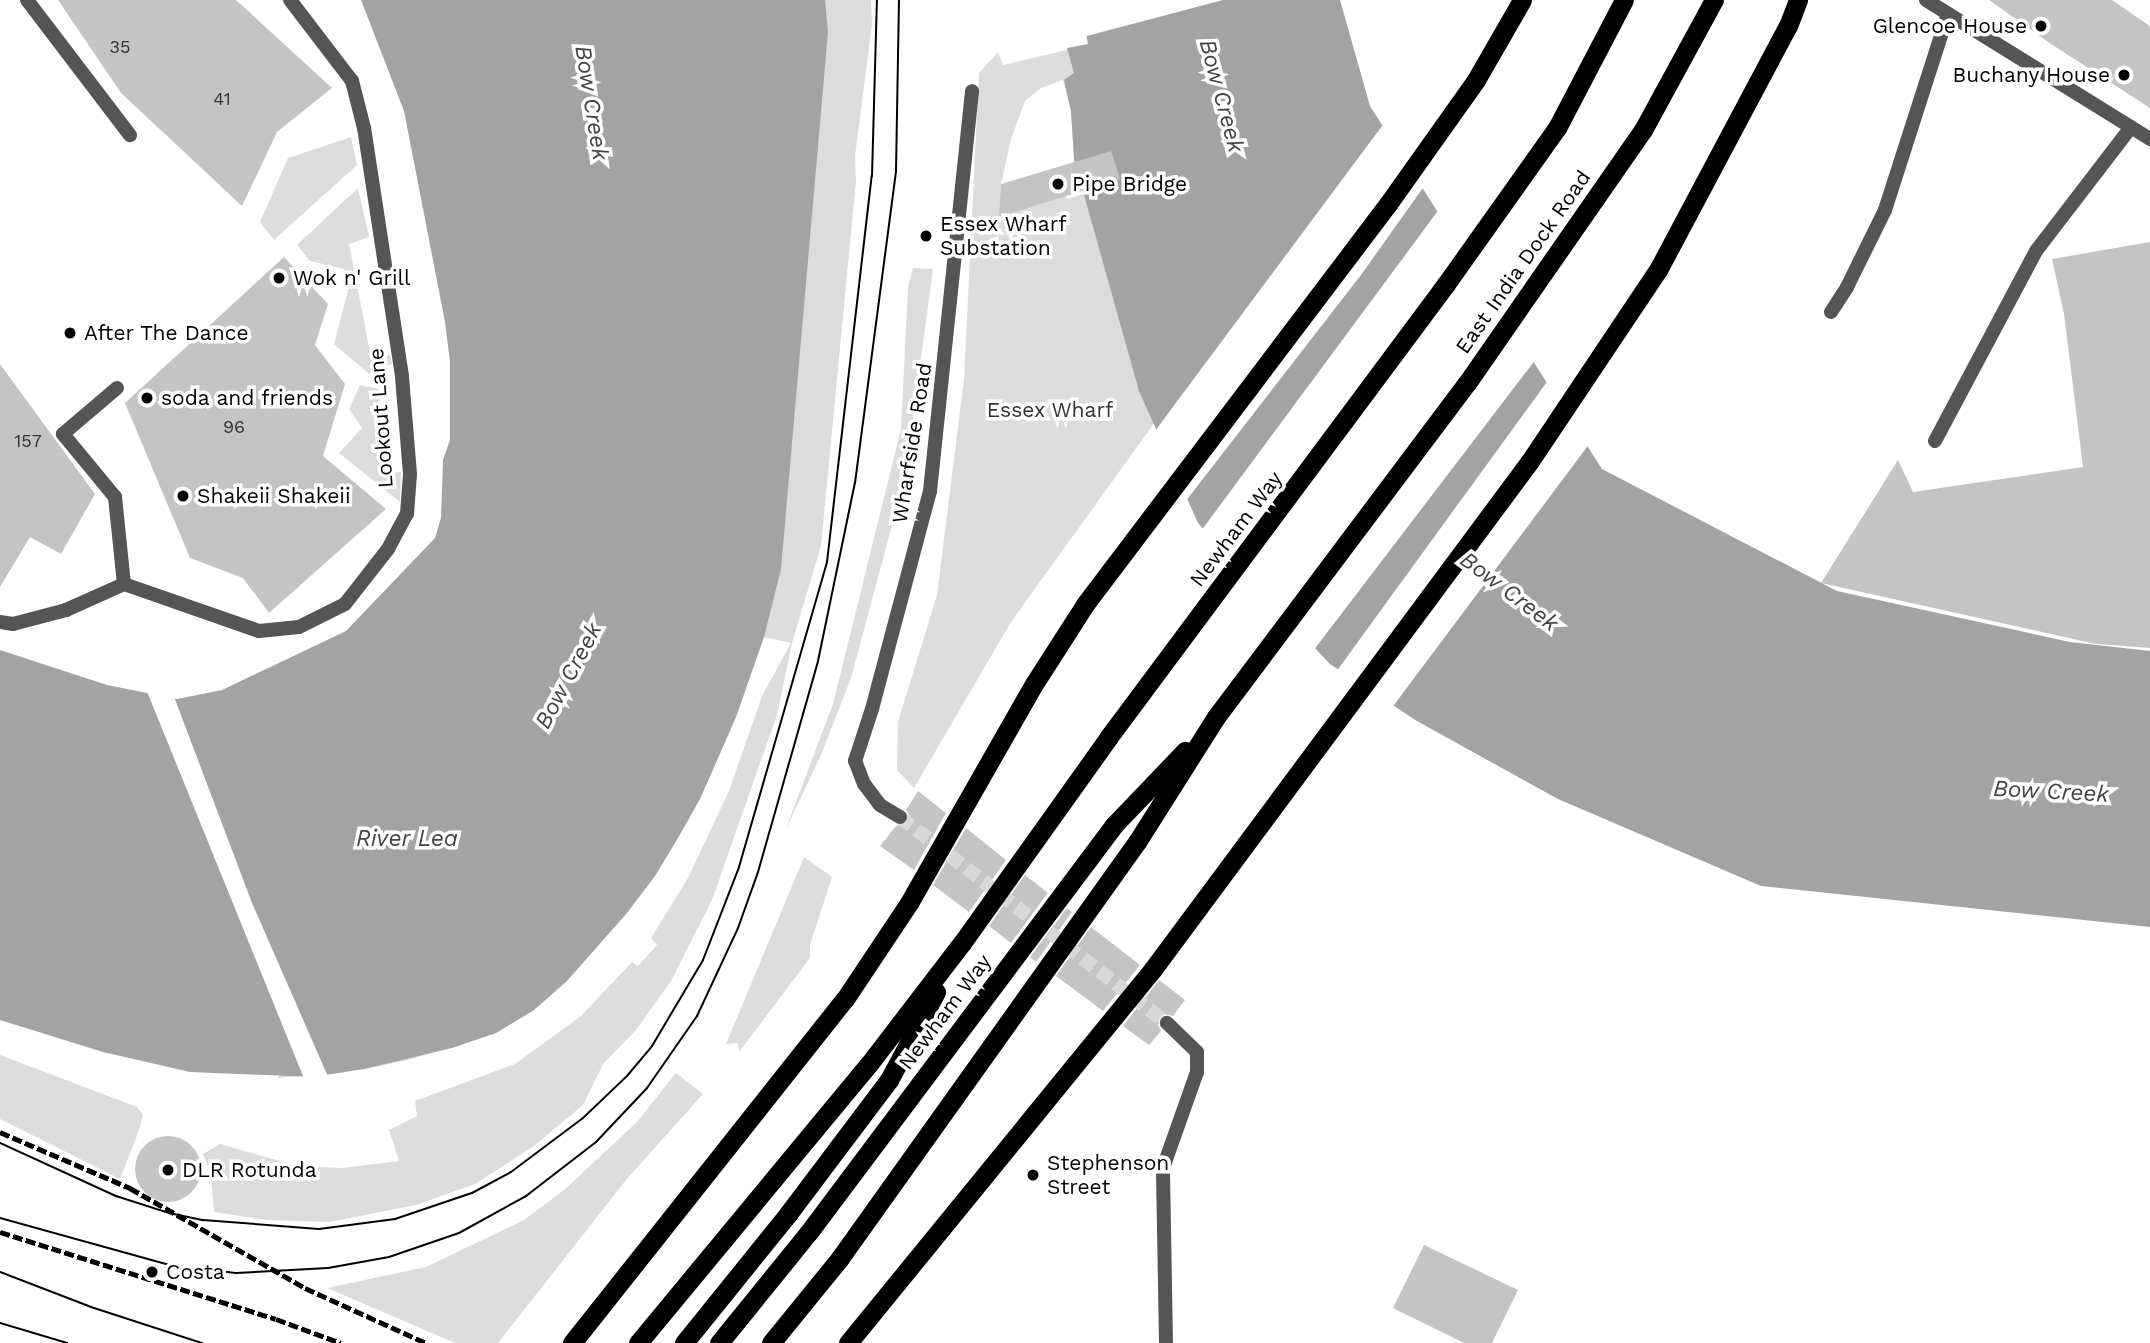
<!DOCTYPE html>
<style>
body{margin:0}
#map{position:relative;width:2150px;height:1343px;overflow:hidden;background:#fff;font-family:"Work Sans",sans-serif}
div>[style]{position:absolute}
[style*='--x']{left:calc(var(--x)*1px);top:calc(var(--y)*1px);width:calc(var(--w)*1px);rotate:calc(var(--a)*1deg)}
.green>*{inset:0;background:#dcdcdc}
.water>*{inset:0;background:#a3a3a3}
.pier>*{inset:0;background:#fff}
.building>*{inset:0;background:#c4c4c4}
.round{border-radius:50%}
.pedestrian-tunnel>*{height:14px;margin-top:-7px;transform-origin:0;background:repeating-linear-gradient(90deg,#d9d9d9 0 14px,transparent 0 21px)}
.service>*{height:14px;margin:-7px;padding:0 7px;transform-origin:7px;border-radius:7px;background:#555}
.pedestrian>*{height:14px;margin:-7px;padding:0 7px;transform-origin:7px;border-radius:7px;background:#555}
.minor>*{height:14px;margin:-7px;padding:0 7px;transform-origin:7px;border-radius:7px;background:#555}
.trunk>*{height:19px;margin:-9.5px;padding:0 9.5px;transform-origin:9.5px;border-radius:9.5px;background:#000}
.tram>*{height:2px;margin:-1px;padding:0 1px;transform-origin:1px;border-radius:1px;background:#000}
.rail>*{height:5px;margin-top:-2.5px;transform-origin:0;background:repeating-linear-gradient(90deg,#000 0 10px,transparent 0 13.5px)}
.dots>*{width:19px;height:19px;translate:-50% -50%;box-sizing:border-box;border:4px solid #fff;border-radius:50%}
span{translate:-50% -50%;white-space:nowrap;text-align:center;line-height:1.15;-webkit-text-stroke:7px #fff;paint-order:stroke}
.number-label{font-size:18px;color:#313131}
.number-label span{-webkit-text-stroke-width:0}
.poi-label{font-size:21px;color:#000}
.right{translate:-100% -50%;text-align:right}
.left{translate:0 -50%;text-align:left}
.street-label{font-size:21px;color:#000}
.park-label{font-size:21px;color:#333}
.water-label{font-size:23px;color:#444;font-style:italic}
</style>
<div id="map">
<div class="green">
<i style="clip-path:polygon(733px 0,871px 0,872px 24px,855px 156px,856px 181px,821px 546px,792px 643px,777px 715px,712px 900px,671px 981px,636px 1030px,603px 1064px,583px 1105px,534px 1146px,475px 1184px,416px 1205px,329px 1222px,265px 1220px,214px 1212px,211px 1174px,203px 1154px,220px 1144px,297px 1166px,342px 1168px,399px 1161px,389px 1130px,417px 1116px,415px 1101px,515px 1064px,581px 1016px,632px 962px,638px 966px,657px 945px,651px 938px,688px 878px,729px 791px,762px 696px,791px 643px,764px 637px,736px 717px,700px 799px,655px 876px,597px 947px,534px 1010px,496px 1033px,408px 1060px,364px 1069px,278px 1078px)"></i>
<i style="clip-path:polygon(evenodd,1080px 0,1112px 99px,2150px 927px,1558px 799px,1417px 721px,1330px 664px,1198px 523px,1155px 422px,1011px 622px,914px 788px,897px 770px,898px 722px,937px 595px,964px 379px,979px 73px,998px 52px,1003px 65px,1088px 45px,1080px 0,1063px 80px,1071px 111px,1074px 159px,1084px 194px,1067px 199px,1065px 196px,1000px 216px,1001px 184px,1011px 139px,1025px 101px,1041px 88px,1063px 80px)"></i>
<i style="clip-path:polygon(351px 137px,357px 165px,274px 240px,260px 222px,288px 158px)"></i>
<i style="clip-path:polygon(358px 188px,369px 237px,349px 244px,371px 357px,390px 355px,392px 364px,369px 374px,334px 344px,349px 287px,344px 269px,310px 261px,297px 245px)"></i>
<i style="clip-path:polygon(913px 268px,933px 269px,905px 477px,851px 678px,821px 755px,785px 831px,833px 704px,901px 429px,908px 287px)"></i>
<i style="clip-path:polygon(360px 385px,379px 389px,383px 473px,401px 472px,400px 502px,339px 453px,362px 428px,349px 409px)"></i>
<i style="clip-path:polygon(804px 857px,832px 877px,810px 945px,810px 958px,739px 1052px,738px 1043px,726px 1044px)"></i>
<i style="clip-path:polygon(0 1055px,137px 1107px,143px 1115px,138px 1133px,120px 1179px,0 1119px)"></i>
<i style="clip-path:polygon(676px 1073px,703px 1094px,626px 1180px,498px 1343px,455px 1343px,327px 1288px,426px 1267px,524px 1220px,564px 1190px,637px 1122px)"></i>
</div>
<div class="water">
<i style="clip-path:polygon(361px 0,825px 0,828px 32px,781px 569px,764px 637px,736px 717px,700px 799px,678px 838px,655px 876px,627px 913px,566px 982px,534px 1010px,496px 1033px,452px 1048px,364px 1069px,313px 1077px,190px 1072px,103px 1052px,0 1020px,0 650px,107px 685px,177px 699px,222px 690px,346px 631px,435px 538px,441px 518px,443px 460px,450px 440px,450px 362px,445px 322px,404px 111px)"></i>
<i style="clip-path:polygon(1080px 0,1340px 0,1370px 106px,1602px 469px,1837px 591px,2070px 642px,2150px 651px,2150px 927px,1761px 886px,1558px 799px,1417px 721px,1330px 664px,1198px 523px,1139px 391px,1074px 159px,1071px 111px,1064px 80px,1074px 73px,1067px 48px,1088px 44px)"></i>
</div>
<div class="pier">
<i style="clip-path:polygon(1081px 0,1223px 0,1083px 37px,1076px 1px)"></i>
<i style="clip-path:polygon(1385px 122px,1425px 185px,1361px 275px,1185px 502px,1155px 431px)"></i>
<i style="clip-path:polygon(1440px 208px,1536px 359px,1313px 651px,1201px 531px)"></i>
<i style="clip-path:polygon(1549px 379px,1590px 443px,1391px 709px,1336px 672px)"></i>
<i style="clip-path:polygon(146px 689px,173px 694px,252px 903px,329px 1079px,305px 1081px)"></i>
</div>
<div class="building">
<i style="clip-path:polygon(58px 0,236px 0,332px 88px,277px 132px,242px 206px,121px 93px)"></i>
<i style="clip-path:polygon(1989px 0,2112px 0,2150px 26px,2150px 108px,2048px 42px)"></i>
<i style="clip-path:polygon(1111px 151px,1120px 179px,999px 217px,1001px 184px)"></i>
<i style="clip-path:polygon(2150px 242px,2150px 648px,2096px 644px,1821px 583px,1898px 460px,1913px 492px,2083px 467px,2064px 314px,2052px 259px)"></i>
<i style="clip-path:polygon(284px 257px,328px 304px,315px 345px,345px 384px,323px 456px,386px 509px,269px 613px,243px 578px,190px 558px,125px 403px)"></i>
<i style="clip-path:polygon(0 364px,95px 494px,61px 554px,30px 537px,0 587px)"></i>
<i style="clip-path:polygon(918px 791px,946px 813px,914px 870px,880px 846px,896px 826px,908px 822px,910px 816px,906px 810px)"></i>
<i style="clip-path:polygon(966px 828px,1006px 860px,969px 912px,933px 885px)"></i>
<i style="clip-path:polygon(1025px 875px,1048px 893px,1011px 943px,989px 926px)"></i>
<i style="clip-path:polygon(1067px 908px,1072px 912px,1036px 962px,1030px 957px)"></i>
<i style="clip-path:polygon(1091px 927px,1140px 965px,1103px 1011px,1056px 976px)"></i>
<i style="clip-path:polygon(1159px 980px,1185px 1000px,1173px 1016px,1165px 1014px,1160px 1017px,1158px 1025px,1161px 1031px,1149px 1045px,1123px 1026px)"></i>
<i class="round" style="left:135px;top:1136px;width:66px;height:66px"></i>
<i style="clip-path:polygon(1424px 1245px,1518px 1290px,1492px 1343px,1464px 1343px,1393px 1308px)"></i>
</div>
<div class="pedestrian-tunnel">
<i style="--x:900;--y:817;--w:337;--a:37.7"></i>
</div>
<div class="service">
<i style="--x:1831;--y:312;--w:30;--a:-57"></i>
<i style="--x:1847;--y:287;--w:86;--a:-63.7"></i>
<i style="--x:1885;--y:210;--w:206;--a:-72.2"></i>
<i style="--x:1935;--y:441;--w:215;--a:-62"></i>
<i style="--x:2036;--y:251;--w:156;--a:-52.5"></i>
</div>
<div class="pedestrian">
<i style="--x:27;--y:0;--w:170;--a:52.7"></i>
<i style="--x:117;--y:388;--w:71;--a:139.6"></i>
<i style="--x:63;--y:434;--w:82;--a:50.5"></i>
<i style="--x:115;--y:497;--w:87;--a:84.1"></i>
<i style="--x:900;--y:817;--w:23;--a:-149"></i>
<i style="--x:880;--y:805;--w:26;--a:-127"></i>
<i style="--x:864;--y:784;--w:25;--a:-111"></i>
<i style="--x:855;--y:761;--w:55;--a:-71.9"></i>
<i style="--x:872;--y:709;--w:226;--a:-75.1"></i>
<i style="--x:930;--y:491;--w:402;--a:-84"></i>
<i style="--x:1166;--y:1343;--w:175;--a:-91"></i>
<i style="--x:1163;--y:1168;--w:102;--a:-70.5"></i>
<i style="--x:1197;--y:1072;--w:20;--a:-90"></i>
<i style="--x:1197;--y:1052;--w:42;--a:-136"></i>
</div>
<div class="minor">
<i style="--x:1926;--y:0;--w:264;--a:31.8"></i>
<i style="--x:0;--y:622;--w:13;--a:9"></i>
<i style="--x:13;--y:624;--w:55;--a:-14.8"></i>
<i style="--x:66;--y:610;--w:64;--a:-24.1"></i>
<i style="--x:124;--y:584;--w:143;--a:19.2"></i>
<i style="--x:259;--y:631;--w:40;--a:-5.7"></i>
<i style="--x:299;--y:627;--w:51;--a:-26.6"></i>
<i style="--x:345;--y:604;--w:70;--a:-52"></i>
<i style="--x:388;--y:549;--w:40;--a:-62"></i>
<i style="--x:407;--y:514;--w:40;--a:-85.7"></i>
<i style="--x:410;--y:474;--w:98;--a:-94.7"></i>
<i style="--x:402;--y:376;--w:251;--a:-98.7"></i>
<i style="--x:364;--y:128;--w:49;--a:-104.3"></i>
<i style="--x:352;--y:81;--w:102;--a:-127.4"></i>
</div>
<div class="trunk">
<i style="--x:572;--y:1343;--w:439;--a:-51.6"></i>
<i style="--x:845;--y:999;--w:115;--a:-56.3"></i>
<i style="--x:909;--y:903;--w:252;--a:-60.3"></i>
<i style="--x:1034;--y:684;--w:96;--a:-57.3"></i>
<i style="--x:1086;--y:603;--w:500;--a:-52.88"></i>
<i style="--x:1388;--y:204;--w:152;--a:-54.6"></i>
<i style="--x:1476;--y:80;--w:92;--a:-60.1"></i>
<i style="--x:638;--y:1343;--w:362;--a:-50.4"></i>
<i style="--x:869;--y:1064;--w:153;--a:-52.5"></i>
<i style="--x:962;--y:943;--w:252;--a:-54.5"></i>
<i style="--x:1108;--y:738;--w:566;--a:-53.33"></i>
<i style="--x:1446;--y:284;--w:191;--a:-54.6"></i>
<i style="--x:1557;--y:128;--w:144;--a:-62.4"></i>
<i style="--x:684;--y:1343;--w:166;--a:-51.1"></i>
<i style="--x:788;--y:1214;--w:168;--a:-53"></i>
<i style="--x:889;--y:1080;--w:100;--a:-61.9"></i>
<i style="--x:719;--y:1343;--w:143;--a:-51"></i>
<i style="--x:809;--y:1232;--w:509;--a:-53.15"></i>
<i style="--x:1114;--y:825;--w:103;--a:-46.2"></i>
<i style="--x:771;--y:1343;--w:109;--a:-50.9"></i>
<i style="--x:840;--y:1258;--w:511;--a:-54.48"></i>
<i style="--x:1137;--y:842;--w:148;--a:-57.7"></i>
<i style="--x:1216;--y:717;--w:418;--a:-53.1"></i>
<i style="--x:1467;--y:383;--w:308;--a:-55.2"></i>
<i style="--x:1643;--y:130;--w:148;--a:-61.4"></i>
<i style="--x:848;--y:1343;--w:483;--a:-50.8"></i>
<i style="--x:1153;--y:969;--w:633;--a:-53.42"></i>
<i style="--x:1530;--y:461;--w:230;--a:-56.2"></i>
<i style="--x:1658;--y:270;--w:276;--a:-62"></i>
<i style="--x:1788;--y:26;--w:28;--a:-69"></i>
</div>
<div class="tram">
<i style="--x:0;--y:1143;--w:128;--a:24.6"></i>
<i style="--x:116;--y:1196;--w:56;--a:17.8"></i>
<i style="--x:169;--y:1213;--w:35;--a:12"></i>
<i style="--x:203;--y:1220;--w:116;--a:4.4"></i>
<i style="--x:319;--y:1229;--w:77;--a:-7.5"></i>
<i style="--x:395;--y:1219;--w:81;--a:-18.7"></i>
<i style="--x:472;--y:1193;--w:44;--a:-28.3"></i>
<i style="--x:511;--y:1172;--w:90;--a:-36.9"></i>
<i style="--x:583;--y:1118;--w:61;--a:-43.7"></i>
<i style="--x:627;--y:1076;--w:39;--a:-50"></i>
<i style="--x:652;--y:1046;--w:100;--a:-59.3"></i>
<i style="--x:703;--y:960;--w:100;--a:-68.8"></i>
<i style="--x:739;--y:867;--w:317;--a:-73.9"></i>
<i style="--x:827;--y:562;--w:389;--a:-83.4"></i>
<i style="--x:872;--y:176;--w:176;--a:-88.4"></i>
<i style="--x:0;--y:1218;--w:175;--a:15.5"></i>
<i style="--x:169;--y:1265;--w:67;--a:6.8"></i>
<i style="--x:236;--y:1273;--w:92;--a:-3.1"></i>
<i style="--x:328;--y:1268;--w:62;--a:-10.2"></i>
<i style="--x:389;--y:1257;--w:74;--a:-18.9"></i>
<i style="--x:459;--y:1233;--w:77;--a:-28.9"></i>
<i style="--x:526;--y:1196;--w:88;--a:-37.6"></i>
<i style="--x:596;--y:1142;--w:74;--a:-46.6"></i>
<i style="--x:647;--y:1088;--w:88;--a:-55.2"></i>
<i style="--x:697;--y:1016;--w:97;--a:-65"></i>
<i style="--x:738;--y:928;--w:59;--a:-70.3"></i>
<i style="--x:758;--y:872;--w:219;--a:-74.1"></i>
<i style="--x:818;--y:661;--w:182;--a:-78.3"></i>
<i style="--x:855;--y:483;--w:315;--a:-82.5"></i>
<i style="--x:896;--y:171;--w:171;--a:-89"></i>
<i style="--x:0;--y:1272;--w:97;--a:21"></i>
<i style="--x:91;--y:1307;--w:117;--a:18"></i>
<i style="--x:0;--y:1323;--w:70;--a:16.6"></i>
</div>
<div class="rail">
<i style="--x:0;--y:1132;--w:142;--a:23.3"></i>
<i style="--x:130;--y:1188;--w:202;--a:29.7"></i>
<i style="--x:305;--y:1288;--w:133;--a:24.4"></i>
<i style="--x:0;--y:1232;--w:289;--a:17.5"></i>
<i style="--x:276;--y:1319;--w:69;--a:20.3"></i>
</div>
<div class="dots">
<i style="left:2041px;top:26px;background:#000"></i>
<i style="left:2124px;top:75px;background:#000"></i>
<i style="left:1058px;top:184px;background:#000"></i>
<i style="left:926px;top:236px;background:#000"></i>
<i style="left:279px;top:278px;background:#000"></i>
<i style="left:70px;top:333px;background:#000"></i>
<i style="left:147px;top:398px;background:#000"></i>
<i style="left:183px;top:496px;background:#000"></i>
<i style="left:168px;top:1170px;background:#000"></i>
<i style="left:1033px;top:1175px;background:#000"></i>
<i style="left:152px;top:1272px;background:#000"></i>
</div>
<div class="number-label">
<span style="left:120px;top:47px">35</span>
<span style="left:222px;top:99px">41</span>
<span style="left:234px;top:427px">96</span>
<span style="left:28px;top:441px">157</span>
</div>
<div class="poi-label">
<span class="right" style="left:2027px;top:26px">Glencoe House</span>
<span class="right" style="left:2110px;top:75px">Buchany House</span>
<span class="left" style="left:1072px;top:184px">Pipe Bridge</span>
<span class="left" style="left:940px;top:236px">Essex Wharf<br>Substation</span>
<span class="left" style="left:293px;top:278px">Wok n' Grill</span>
<span class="left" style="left:84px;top:333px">After The Dance</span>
<span class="left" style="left:161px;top:398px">soda and friends</span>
<span class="left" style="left:197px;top:496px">Shakeii Shakeii</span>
<span class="left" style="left:1047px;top:1175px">Stephenson<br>Street</span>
<span class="left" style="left:182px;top:1170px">DLR Rotunda</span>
<span class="left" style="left:166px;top:1272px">Costa</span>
</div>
<div class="street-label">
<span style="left:1523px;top:262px;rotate:-55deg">East India Dock Road</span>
<span style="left:381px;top:418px;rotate:-94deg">Lookout Lane</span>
<span style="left:912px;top:443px;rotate:-81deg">Wharfside Road</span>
<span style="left:1236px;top:529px;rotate:-53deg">Newham Way</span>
<span style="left:945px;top:1012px;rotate:-53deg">Newham Way</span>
</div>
<div class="park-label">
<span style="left:1050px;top:410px">Essex Wharf</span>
</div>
<div class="water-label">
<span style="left:1221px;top:96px;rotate:75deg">Bow Creek</span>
<span style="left:591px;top:103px;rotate:81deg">Bow Creek</span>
<span style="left:1509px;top:592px;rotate:37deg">Bow Creek</span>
<span style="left:569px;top:676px;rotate:-62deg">Bow Creek</span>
<span style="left:2051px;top:792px;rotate:3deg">Bow Creek</span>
<span style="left:407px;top:839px">River Lea</span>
</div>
</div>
